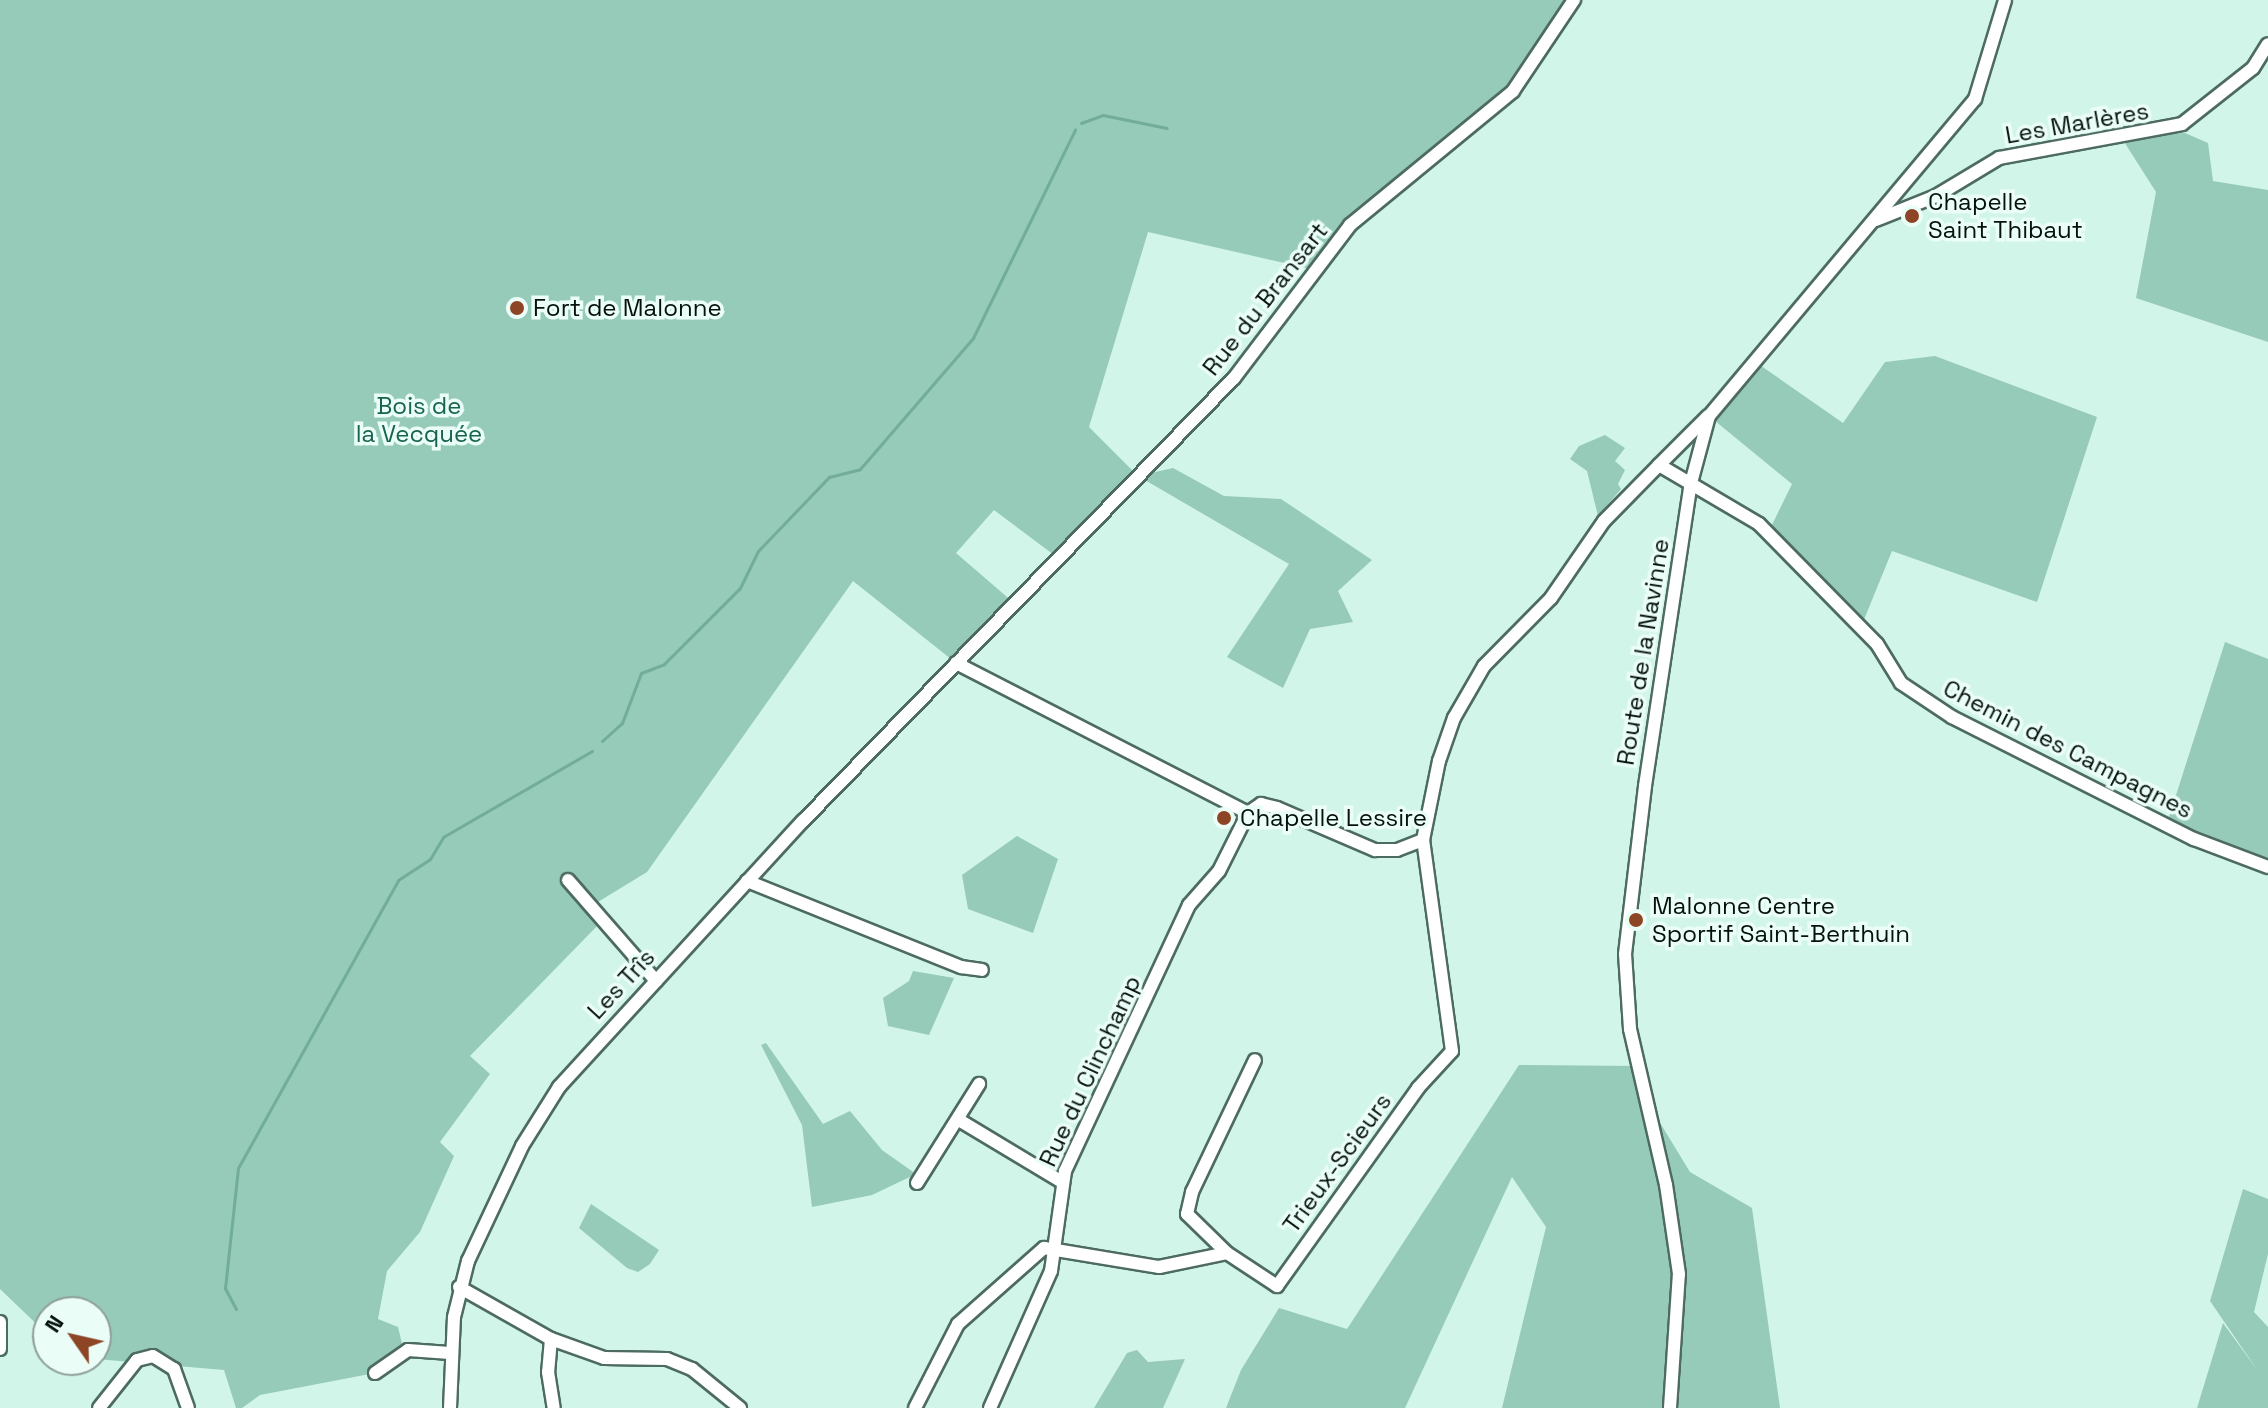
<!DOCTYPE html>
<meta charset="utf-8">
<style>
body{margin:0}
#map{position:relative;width:2268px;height:1408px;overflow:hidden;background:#d2f5e9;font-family:"Space Grotesk",sans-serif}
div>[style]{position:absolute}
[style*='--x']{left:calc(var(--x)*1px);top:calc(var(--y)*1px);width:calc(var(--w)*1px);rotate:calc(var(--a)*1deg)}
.green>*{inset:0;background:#96cab9}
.stream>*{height:3px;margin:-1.5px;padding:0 1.5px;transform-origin:1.5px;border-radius:1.5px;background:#72ac9a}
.roads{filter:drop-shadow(2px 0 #4d6b62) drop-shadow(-2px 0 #4d6b62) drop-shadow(0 2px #4d6b62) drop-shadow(0 -2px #4d6b62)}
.minor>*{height:12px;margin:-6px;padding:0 6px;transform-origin:6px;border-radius:6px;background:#fff}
.dots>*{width:22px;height:22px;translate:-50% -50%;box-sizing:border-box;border:4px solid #eafef7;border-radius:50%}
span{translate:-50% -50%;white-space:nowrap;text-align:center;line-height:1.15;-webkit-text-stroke:7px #eafef7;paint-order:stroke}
.street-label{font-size:24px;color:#06110e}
.poi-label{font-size:24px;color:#06110e}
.left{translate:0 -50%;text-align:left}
.park-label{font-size:24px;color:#196351}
.north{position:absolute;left:32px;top:1296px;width:80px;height:80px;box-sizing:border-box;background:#eafef7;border:2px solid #8f9f9a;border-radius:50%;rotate:304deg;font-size:22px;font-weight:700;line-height:32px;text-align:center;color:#06110e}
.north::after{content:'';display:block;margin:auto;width:28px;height:36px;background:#8e4526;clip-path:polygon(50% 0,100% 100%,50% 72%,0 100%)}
</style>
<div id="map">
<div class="green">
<i style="clip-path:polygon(0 0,1574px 0,1513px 91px,1372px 205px,1311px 269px,1148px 232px,1089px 427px,1138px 476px,1173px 468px,1224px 496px,1281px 499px,1372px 560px,1338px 591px,1353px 622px,1310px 629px,1283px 688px,1227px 657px,1289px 564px,1138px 476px,1058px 558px,994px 510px,956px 553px,1014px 603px,956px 663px,853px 581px,647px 872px,593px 905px,601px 922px,470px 1056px,490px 1074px,440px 1142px,454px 1156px,420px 1232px,387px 1271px,378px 1319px,398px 1327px,404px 1352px,375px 1373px,260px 1395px,242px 1408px,236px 1408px,224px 1370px,96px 1359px,96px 1312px,48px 1312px,48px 1335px,0 1289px)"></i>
<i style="clip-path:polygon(2185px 133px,2208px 143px,2213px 181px,2268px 190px,2268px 342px,2136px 298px,2156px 192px,2121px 137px)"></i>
<i style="clip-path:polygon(1935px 356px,2097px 417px,2037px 602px,1892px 551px,1861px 627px,1768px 533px,1792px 484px,1709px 416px,1754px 361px,1843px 423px,1885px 362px)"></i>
<i style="clip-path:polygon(1605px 435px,1625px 448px,1615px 461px,1625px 470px,1618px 484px,1621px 489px,1598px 516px,1587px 471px,1570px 459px,1579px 446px)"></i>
<i style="clip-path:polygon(2225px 642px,2268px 659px,2268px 862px,2218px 844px,2169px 817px)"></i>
<i style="clip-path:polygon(1017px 836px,1058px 859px,1033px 933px,968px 909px,962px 875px)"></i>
<i style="clip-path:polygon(913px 971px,954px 978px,929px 1035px,888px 1026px,883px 998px,909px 981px)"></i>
<i style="clip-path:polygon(766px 1043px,823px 1124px,850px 1111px,882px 1150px,916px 1174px,872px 1195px,812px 1207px,802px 1125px,761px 1045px)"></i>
<i style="clip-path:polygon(1519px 1065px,1637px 1066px,1651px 1108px,1690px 1172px,1752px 1208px,1780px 1408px,1502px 1408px,1546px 1227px,1512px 1177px,1405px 1408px,1226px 1408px,1241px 1370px,1279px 1308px,1347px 1329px)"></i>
<i style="clip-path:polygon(2243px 1189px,2268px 1199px,2268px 1254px,2254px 1312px,2268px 1327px,2268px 1408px,2197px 1408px,2223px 1323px,2258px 1371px,2210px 1301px)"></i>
<i style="clip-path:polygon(591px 1204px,659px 1250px,650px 1264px,638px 1272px,627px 1268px,579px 1228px)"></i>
<i style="clip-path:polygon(1137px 1350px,1148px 1362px,1185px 1359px,1163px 1408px,1094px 1408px,1127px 1353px)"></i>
</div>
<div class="stream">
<i style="--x:1081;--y:123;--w:23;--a:-20"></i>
<i style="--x:1103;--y:115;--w:65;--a:11.5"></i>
<i style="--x:602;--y:741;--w:27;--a:-42"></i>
<i style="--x:622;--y:723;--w:53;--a:-69.2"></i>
<i style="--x:641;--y:673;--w:25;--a:-21"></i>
<i style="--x:664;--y:664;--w:107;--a:-45"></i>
<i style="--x:740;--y:588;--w:41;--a:-64.1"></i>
<i style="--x:758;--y:551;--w:103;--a:-46.2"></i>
<i style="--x:829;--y:477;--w:32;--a:-14"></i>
<i style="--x:860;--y:469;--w:173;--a:-49.2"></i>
<i style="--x:973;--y:338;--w:232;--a:-63.9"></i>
<i style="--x:236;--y:1309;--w:24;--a:-118"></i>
<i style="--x:225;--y:1288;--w:121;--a:-83.8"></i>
<i style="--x:238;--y:1168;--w:329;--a:-60.9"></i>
<i style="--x:398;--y:880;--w:38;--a:-33"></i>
<i style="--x:430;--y:859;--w:26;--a:-59"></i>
<i style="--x:443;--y:837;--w:172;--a:-30"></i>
</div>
<div class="roads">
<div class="minor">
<i style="--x:1876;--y:220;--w:65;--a:-21.8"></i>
<i style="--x:1936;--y:196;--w:74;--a:-31.1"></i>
<i style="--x:1999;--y:158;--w:186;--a:-10.5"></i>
<i style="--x:2182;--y:124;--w:90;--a:-38.3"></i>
<i style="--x:2253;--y:68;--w:28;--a:-58"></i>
<i style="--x:1659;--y:465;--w:69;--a:-45"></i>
<i style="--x:956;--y:663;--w:328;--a:27.2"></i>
<i style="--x:1248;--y:813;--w:16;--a:-35"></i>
<i style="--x:1261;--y:804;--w:16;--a:14"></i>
<i style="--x:1277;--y:808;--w:107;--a:23.2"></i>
<i style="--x:1375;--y:850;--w:22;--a:0"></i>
<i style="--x:1397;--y:850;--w:28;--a:-21"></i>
<i style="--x:568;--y:880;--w:134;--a:48.9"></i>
<i style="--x:747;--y:881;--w:231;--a:21.9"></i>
<i style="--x:961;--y:967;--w:21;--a:8"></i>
<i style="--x:959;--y:1120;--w:120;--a:31"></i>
<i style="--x:917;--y:1183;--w:117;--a:-57.9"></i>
<i style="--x:1227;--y:1253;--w:56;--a:-135.7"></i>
<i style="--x:1187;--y:1214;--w:23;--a:-77"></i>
<i style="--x:1192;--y:1192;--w:146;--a:-64.5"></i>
<i style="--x:459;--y:1287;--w:106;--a:29.5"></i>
<i style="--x:551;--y:1339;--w:56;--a:19.7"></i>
<i style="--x:604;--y:1358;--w:63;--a:0.9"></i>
<i style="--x:667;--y:1359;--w:27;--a:22"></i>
<i style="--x:692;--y:1369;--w:62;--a:39.1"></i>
<i style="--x:0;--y:1322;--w:27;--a:90"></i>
<i style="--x:551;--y:1339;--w:33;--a:95"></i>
<i style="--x:548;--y:1372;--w:36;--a:81"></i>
<i style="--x:375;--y:1373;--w:40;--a:-34.9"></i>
<i style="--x:408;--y:1350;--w:42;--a:4.1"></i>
<i style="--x:99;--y:1408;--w:61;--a:-51.6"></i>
<i style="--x:137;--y:1360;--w:16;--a:-14"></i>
<i style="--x:153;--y:1356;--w:25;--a:32"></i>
<i style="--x:174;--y:1369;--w:41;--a:70.3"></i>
<i style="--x:450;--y:1408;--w:91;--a:-87.5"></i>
<i style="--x:454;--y:1317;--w:58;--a:-76"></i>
<i style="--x:468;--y:1261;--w:127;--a:-64.8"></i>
<i style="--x:522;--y:1146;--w:70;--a:-57.9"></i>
<i style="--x:559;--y:1087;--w:361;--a:-47.5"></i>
<i style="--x:803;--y:821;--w:618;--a:-45.79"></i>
<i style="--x:1234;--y:378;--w:192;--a:-52.8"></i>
<i style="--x:1350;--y:225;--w:211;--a:-39.4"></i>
<i style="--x:1513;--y:91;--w:110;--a:-56.2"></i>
<i style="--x:915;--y:1408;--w:94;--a:-62.9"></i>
<i style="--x:958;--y:1324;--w:115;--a:-41.5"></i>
<i style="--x:1044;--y:1248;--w:117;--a:9.4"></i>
<i style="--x:1159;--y:1267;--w:69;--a:-11.6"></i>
<i style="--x:1227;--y:1253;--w:60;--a:33.4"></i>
<i style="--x:1277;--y:1286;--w:243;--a:-54.5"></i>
<i style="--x:1418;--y:1088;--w:50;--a:-47.4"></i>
<i style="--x:1452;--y:1051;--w:213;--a:-97.8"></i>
<i style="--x:1423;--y:840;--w:81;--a:-78.6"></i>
<i style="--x:1439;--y:761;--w:46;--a:-70.8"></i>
<i style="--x:1454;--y:718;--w:60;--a:-60"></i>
<i style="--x:1484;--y:666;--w:95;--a:-45.4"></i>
<i style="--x:1551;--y:598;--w:93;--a:-55.5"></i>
<i style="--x:1604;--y:521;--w:78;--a:-45.5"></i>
<i style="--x:1659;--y:465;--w:116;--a:30.5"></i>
<i style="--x:1759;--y:524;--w:168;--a:45.5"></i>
<i style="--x:1877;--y:644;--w:46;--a:58.4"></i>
<i style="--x:1901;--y:683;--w:61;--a:33.7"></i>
<i style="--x:1952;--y:717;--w:271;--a:26.8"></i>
<i style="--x:2194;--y:839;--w:79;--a:20.7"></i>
<i style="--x:990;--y:1408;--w:150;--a:-66"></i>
<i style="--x:1051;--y:1271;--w:101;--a:-82"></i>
<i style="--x:1065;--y:1171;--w:293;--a:-65"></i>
<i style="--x:1189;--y:905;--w:45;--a:-48.6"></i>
<i style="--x:1219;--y:871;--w:65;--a:-63.4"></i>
<i style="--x:1670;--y:1408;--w:134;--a:-86.2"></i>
<i style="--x:1679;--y:1274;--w:90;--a:-98.3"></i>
<i style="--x:1666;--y:1185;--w:160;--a:-103"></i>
<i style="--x:1630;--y:1029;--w:75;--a:-93.8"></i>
<i style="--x:1625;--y:954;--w:169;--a:-83.2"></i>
<i style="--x:1645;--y:786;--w:306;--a:-81.4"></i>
<i style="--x:1691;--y:483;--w:69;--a:-75"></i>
<i style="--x:1709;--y:416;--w:414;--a:-50"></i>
<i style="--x:1975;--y:99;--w:103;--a:-73.1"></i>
</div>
</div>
<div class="dots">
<i style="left:1912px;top:216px;background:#8e4526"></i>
<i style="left:517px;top:308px;background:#8e4526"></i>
<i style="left:1224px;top:818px;background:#8e4526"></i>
<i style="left:1636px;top:920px;background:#8e4526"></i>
</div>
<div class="street-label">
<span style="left:2077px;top:123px;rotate:-10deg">Les Marlères</span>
<span style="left:1265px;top:299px;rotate:-52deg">Rue du Bransart</span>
<span style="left:1643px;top:652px;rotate:-81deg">Route de la Navinne</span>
<span style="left:2068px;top:749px;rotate:27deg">Chemin des Campagnes</span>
<span style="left:621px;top:984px;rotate:-47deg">Les Trîs</span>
<span style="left:1090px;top:1071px;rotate:-65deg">Rue du Clinchamp</span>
<span style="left:1337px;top:1163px;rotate:-54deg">Trieux-Scieurs</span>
</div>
<div class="poi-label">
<span class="left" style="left:1928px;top:216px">Chapelle<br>Saint Thibaut</span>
<span class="left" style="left:533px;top:308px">Fort de Malonne</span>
<span class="left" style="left:1240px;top:818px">Chapelle Lessire</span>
<span class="left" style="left:1652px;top:920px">Malonne Centre<br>Sportif Saint-Berthuin</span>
</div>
<div class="park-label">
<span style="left:419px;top:420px">Bois de<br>la Vecquée</span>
</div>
<div class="north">N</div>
</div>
